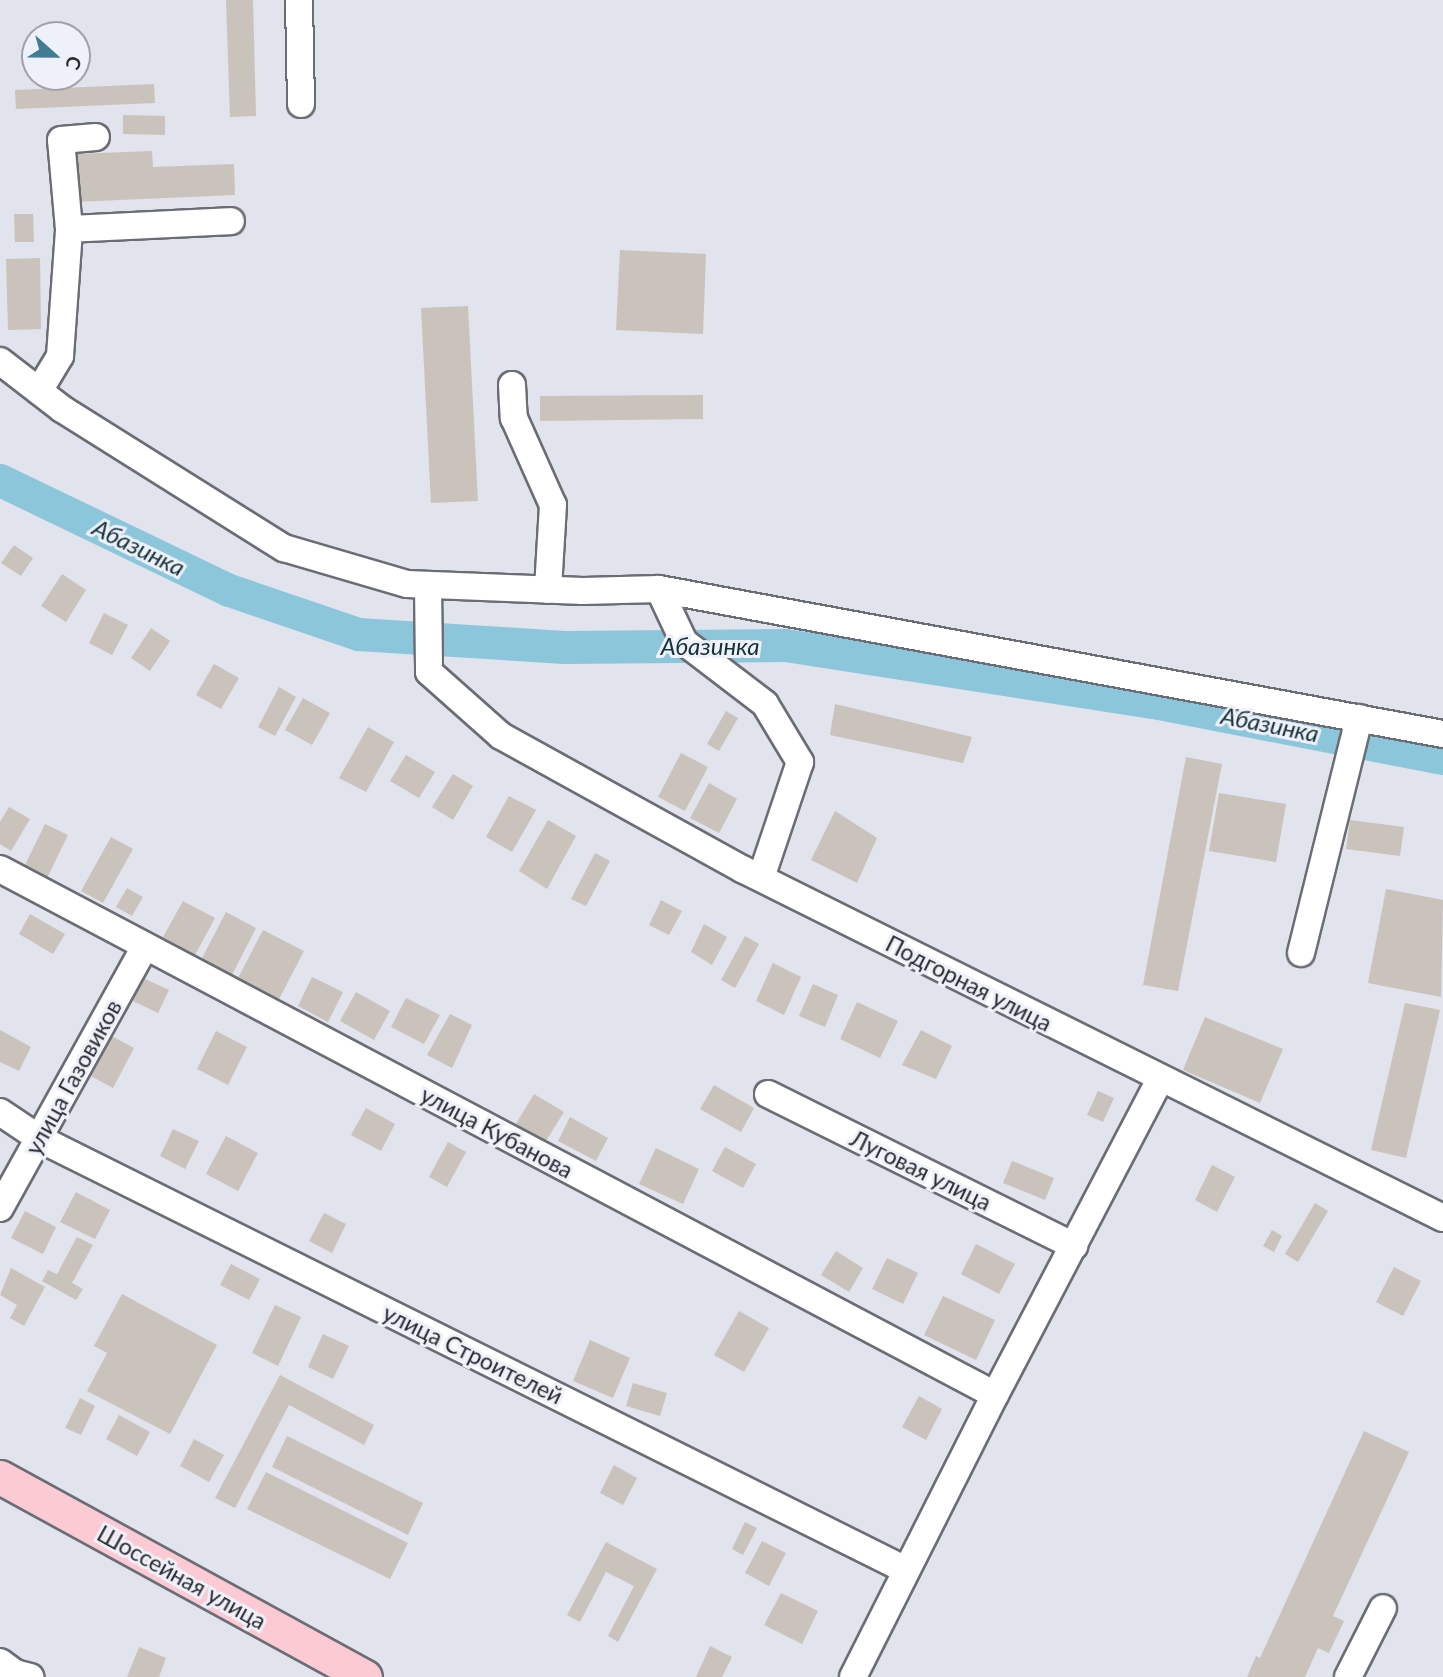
<!DOCTYPE html>
<meta charset="utf-8">
<style>
body{margin:0}
#map{position:relative;width:1443px;height:1677px;overflow:hidden;background:#e1e3ed;font-family:Lato,sans-serif}
div>[style]{position:absolute}
[style*='--x']{left:calc(var(--x)*1px);top:calc(var(--y)*1px);width:calc(var(--w)*1px);rotate:calc(var(--a)*1deg)}
.river>*{height:33px;margin:-16.5px;padding:0 16.5px;transform-origin:16.5px;border-radius:16.5px;background:#8cc6da}
.building>*{inset:0;background:#c9c3bb}
.roads{filter:drop-shadow(2px 0 #6b6d75) drop-shadow(-2px 0 #6b6d75) drop-shadow(0 2px #6b6d75) drop-shadow(0 -2px #6b6d75)}
.minor>*{height:26px;margin:-13px;padding:0 13px;transform-origin:13px;border-radius:13px;background:#fff}
.major>*{height:33px;margin:-16.5px;padding:0 16.5px;transform-origin:16.5px;border-radius:16.5px;background:#fbcad2}
span{translate:-50% -50%;white-space:nowrap;text-align:center;line-height:1.15;-webkit-text-stroke:6px #eff1fa;paint-order:stroke}
.street-label{font-size:23px;color:#292a2e}
.water-label{font-size:24px;color:#14313a;font-style:italic}
.north{position:absolute;left:21px;top:21px;width:70px;height:70px;box-sizing:border-box;background:#eff1fa;border:2px solid #a0a1a8;border-radius:50%;rotate:111deg;font-size:19px;font-weight:700;line-height:28px;text-align:center;color:#292a2e}
.north::after{content:'';display:block;margin:auto;width:24px;height:32px;background:#407c94;clip-path:polygon(50% 0,100% 100%,50% 72%,0 100%)}
</style>
<div id="map">
<div class="river">
<i style="--x:0;--y:480;--w:254;--a:25.7"></i>
<i style="--x:229;--y:590;--w:136;--a:18.8"></i>
<i style="--x:358;--y:634;--w:206;--a:3.6"></i>
<i style="--x:564;--y:647;--w:221;--a:-0.5"></i>
<i style="--x:785;--y:645;--w:378;--a:8.8"></i>
<i style="--x:1159;--y:703;--w:289;--a:11"></i>
</div>
<div class="building">
<i style="clip-path:polygon(226px 0,253px 0,256px 116px,230px 117px)"></i>
<i style="clip-path:polygon(154px 84px,155px 103px,16px 109px,15px 90px)"></i>
<i style="clip-path:polygon(123px 115px,165px 116px,165px 135px,123px 134px)"></i>
<i style="clip-path:polygon(152px 151px,153px 167px,234px 164px,235px 195px,74px 202px,75px 154px)"></i>
<i style="clip-path:polygon(14px 214px,33px 214px,34px 242px,15px 242px)"></i>
<i style="clip-path:polygon(620px 250px,706px 254px,703px 334px,616px 330px)"></i>
<i style="clip-path:polygon(40px 258px,41px 329px,8px 330px,6px 259px)"></i>
<i style="clip-path:polygon(468px 306px,478px 501px,431px 503px,421px 308px)"></i>
<i style="clip-path:polygon(703px 395px,703px 419px,540px 421px,540px 396px)"></i>
<i style="clip-path:polygon(14px 545px,33px 558px,21px 576px,1px 563px)"></i>
<i style="clip-path:polygon(62px 574px,86px 590px,66px 622px,41px 606px)"></i>
<i style="clip-path:polygon(104px 613px,128px 625px,112px 655px,89px 643px)"></i>
<i style="clip-path:polygon(151px 628px,170px 641px,150px 671px,131px 658px)"></i>
<i style="clip-path:polygon(214px 664px,239px 678px,221px 709px,196px 695px)"></i>
<i style="clip-path:polygon(279px 687px,296px 697px,275px 736px,258px 727px)"></i>
<i style="clip-path:polygon(303px 698px,330px 713px,312px 745px,285px 730px)"></i>
<i style="clip-path:polygon(835px 704px,972px 737px,963px 763px,830px 735px)"></i>
<i style="clip-path:polygon(726px 711px,738px 718px,719px 751px,707px 744px)"></i>
<i style="clip-path:polygon(368px 727px,394px 742px,366px 792px,339px 778px)"></i>
<i style="clip-path:polygon(681px 753px,708px 767px,685px 811px,658px 797px)"></i>
<i style="clip-path:polygon(406px 755px,435px 772px,419px 798px,390px 781px)"></i>
<i style="clip-path:polygon(1186px 757px,1222px 764px,1178px 991px,1143px 985px)"></i>
<i style="clip-path:polygon(453px 774px,473px 786px,453px 820px,432px 807px)"></i>
<i style="clip-path:polygon(709px 783px,737px 799px,719px 833px,690px 818px)"></i>
<i style="clip-path:polygon(1219px 793px,1286px 804px,1276px 862px,1209px 851px)"></i>
<i style="clip-path:polygon(509px 796px,536px 810px,512px 852px,486px 837px)"></i>
<i style="clip-path:polygon(9px 807px,30px 819px,11px 851px,0 844px,0 822px)"></i>
<i style="clip-path:polygon(835px 811px,877px 838px,857px 883px,811px 860px)"></i>
<i style="clip-path:polygon(548px 820px,576px 836px,547px 889px,519px 871px)"></i>
<i style="clip-path:polygon(1350px 820px,1404px 827px,1400px 856px,1346px 849px)"></i>
<i style="clip-path:polygon(45px 824px,68px 835px,46px 880px,23px 869px)"></i>
<i style="clip-path:polygon(111px 837px,133px 849px,103px 903px,81px 891px)"></i>
<i style="clip-path:polygon(595px 853px,610px 861px,586px 906px,571px 899px)"></i>
<i style="clip-path:polygon(127px 888px,143px 897px,132px 916px,116px 907px)"></i>
<i style="clip-path:polygon(1386px 889px,1443px 900px,1441px 997px,1368px 983px)"></i>
<i style="clip-path:polygon(661px 900px,682px 911px,669px 935px,649px 925px)"></i>
<i style="clip-path:polygon(183px 901px,215px 918px,195px 955px,163px 937px)"></i>
<i style="clip-path:polygon(226px 912px,256px 928px,231px 977px,200px 962px)"></i>
<i style="clip-path:polygon(30px 914px,65px 934px,53px 954px,19px 934px)"></i>
<i style="clip-path:polygon(704px 924px,727px 937px,712px 965px,691px 952px)"></i>
<i style="clip-path:polygon(263px 930px,304px 951px,278px 1001px,237px 980px)"></i>
<i style="clip-path:polygon(745px 936px,759px 944px,735px 988px,721px 980px)"></i>
<i style="clip-path:polygon(773px 963px,801px 977px,784px 1015px,756px 1001px)"></i>
<i style="clip-path:polygon(312px 977px,343px 992px,328px 1022px,298px 1006px)"></i>
<i style="clip-path:polygon(143px 978px,169px 990px,158px 1013px,133px 1001px)"></i>
<i style="clip-path:polygon(813px 984px,838px 995px,825px 1027px,799px 1016px)"></i>
<i style="clip-path:polygon(356px 992px,390px 1011px,374px 1040px,340px 1021px)"></i>
<i style="clip-path:polygon(406px 998px,440px 1015px,424px 1044px,391px 1027px)"></i>
<i style="clip-path:polygon(857px 1002px,898px 1021px,880px 1058px,840px 1039px)"></i>
<i style="clip-path:polygon(1405px 1003px,1440px 1010px,1406px 1158px,1371px 1150px)"></i>
<i style="clip-path:polygon(450px 1014px,472px 1025px,452px 1068px,427px 1055px)"></i>
<i style="clip-path:polygon(1205px 1017px,1283px 1049px,1260px 1103px,1183px 1070px)"></i>
<i style="clip-path:polygon(0 1030px,31px 1047px,19px 1071px,0 1062px)"></i>
<i style="clip-path:polygon(921px 1030px,952px 1046px,936px 1079px,902px 1065px)"></i>
<i style="clip-path:polygon(216px 1031px,247px 1047px,228px 1085px,197px 1069px)"></i>
<i style="clip-path:polygon(108px 1034px,134px 1048px,113px 1088px,87px 1074px)"></i>
<i style="clip-path:polygon(714px 1085px,754px 1108px,741px 1132px,700px 1109px)"></i>
<i style="clip-path:polygon(1098px 1091px,1114px 1098px,1103px 1122px,1087px 1115px)"></i>
<i style="clip-path:polygon(534px 1094px,564px 1112px,544px 1144px,514px 1127px)"></i>
<i style="clip-path:polygon(366px 1108px,395px 1124px,381px 1151px,351px 1135px)"></i>
<i style="clip-path:polygon(570px 1117px,608px 1138px,596px 1161px,558px 1141px)"></i>
<i style="clip-path:polygon(173px 1129px,199px 1141px,185px 1169px,160px 1156px)"></i>
<i style="clip-path:polygon(226px 1136px,258px 1153px,238px 1191px,206px 1174px)"></i>
<i style="clip-path:polygon(448px 1142px,466px 1152px,447px 1187px,429px 1177px)"></i>
<i style="clip-path:polygon(725px 1147px,756px 1164px,743px 1188px,712px 1171px)"></i>
<i style="clip-path:polygon(656px 1148px,699px 1169px,683px 1204px,639px 1184px)"></i>
<i style="clip-path:polygon(1012px 1161px,1054px 1178px,1045px 1200px,1003px 1183px)"></i>
<i style="clip-path:polygon(1212px 1165px,1235px 1177px,1217px 1212px,1195px 1200px)"></i>
<i style="clip-path:polygon(76px 1192px,110px 1210px,95px 1239px,60px 1222px)"></i>
<i style="clip-path:polygon(1315px 1203px,1328px 1211px,1298px 1262px,1285px 1254px)"></i>
<i style="clip-path:polygon(25px 1211px,56px 1227px,43px 1254px,11px 1238px)"></i>
<i style="clip-path:polygon(324px 1213px,346px 1224px,332px 1253px,309px 1241px)"></i>
<i style="clip-path:polygon(1272px 1230px,1282px 1236px,1274px 1252px,1263px 1246px)"></i>
<i style="clip-path:polygon(77px 1237px,93px 1245px,72px 1283px,83px 1289px,76px 1300px,42px 1281px,48px 1270px,57px 1274px)"></i>
<i style="clip-path:polygon(976px 1244px,1015px 1264px,999px 1294px,961px 1274px)"></i>
<i style="clip-path:polygon(836px 1251px,863px 1268px,849px 1292px,821px 1275px)"></i>
<i style="clip-path:polygon(887px 1258px,918px 1273px,903px 1304px,872px 1289px)"></i>
<i style="clip-path:polygon(231px 1264px,260px 1279px,249px 1300px,220px 1285px)"></i>
<i style="clip-path:polygon(1394px 1267px,1421px 1281px,1403px 1316px,1376px 1302px)"></i>
<i style="clip-path:polygon(11px 1268px,45px 1287px,24px 1326px,10px 1318px,17px 1305px,0 1295px)"></i>
<i style="clip-path:polygon(122px 1294px,217px 1345px,170px 1434px,87px 1391px,107px 1353px,94px 1346px)"></i>
<i style="clip-path:polygon(943px 1296px,995px 1320px,976px 1360px,924px 1335px)"></i>
<i style="clip-path:polygon(275px 1305px,301px 1317px,278px 1366px,252px 1353px)"></i>
<i style="clip-path:polygon(739px 1311px,769px 1328px,744px 1372px,714px 1355px)"></i>
<i style="clip-path:polygon(323px 1334px,349px 1346px,333px 1379px,308px 1367px)"></i>
<i style="clip-path:polygon(590px 1340px,630px 1358px,613px 1398px,573px 1381px)"></i>
<i style="clip-path:polygon(280px 1375px,374px 1425px,364px 1445px,289px 1405px,235px 1508px,215px 1498px)"></i>
<i style="clip-path:polygon(633px 1383px,667px 1393px,660px 1416px,626px 1406px)"></i>
<i style="clip-path:polygon(919px 1396px,942px 1409px,926px 1440px,902px 1427px)"></i>
<i style="clip-path:polygon(80px 1398px,95px 1406px,81px 1435px,65px 1428px)"></i>
<i style="clip-path:polygon(119px 1415px,150px 1432px,137px 1456px,106px 1439px)"></i>
<i style="clip-path:polygon(1364px 1431px,1409px 1452px,1333px 1616px,1344px 1621px,1329px 1653px,1318px 1648px,1305px 1677px,1247px 1677px,1256px 1656px,1260px 1658px)"></i>
<i style="clip-path:polygon(287px 1436px,423px 1503px,408px 1535px,272px 1467px)"></i>
<i style="clip-path:polygon(194px 1439px,224px 1455px,209px 1482px,180px 1466px)"></i>
<i style="clip-path:polygon(614px 1465px,637px 1478px,623px 1505px,600px 1493px)"></i>
<i style="clip-path:polygon(266px 1472px,408px 1543px,390px 1579px,247px 1509px)"></i>
<i style="clip-path:polygon(745px 1522px,757px 1528px,743px 1555px,732px 1549px)"></i>
<i style="clip-path:polygon(762px 1541px,786px 1553px,769px 1586px,745px 1573px)"></i>
<i style="clip-path:polygon(606px 1542px,657px 1569px,618px 1642px,608px 1636px,634px 1586px,606px 1572px,580px 1622px,567px 1615px)"></i>
<i style="clip-path:polygon(781px 1593px,818px 1611px,802px 1644px,764px 1625px)"></i>
<i style="clip-path:polygon(710px 1646px,732px 1657px,722px 1677px,696px 1677px)"></i>
<i style="clip-path:polygon(139px 1647px,166px 1658px,159px 1677px,127px 1677px)"></i>
</div>
<div class="roads">
<div class="minor">
<i style="--x:299;--y:0;--w:104;--a:88.9"></i>
<i style="--x:69;--y:229;--w:162;--a:-2.8"></i>
<i style="--x:0;--y:361;--w:78;--a:37.7"></i>
<i style="--x:62;--y:409;--w:262;--a:32.1"></i>
<i style="--x:284;--y:548;--w:128;--a:16.3"></i>
<i style="--x:407;--y:584;--w:176;--a:2.3"></i>
<i style="--x:583;--y:591;--w:76;--a:-1.5"></i>
<i style="--x:659;--y:589;--w:59;--a:64.7"></i>
<i style="--x:684;--y:642;--w:102;--a:37.4"></i>
<i style="--x:765;--y:704;--w:68;--a:58.9"></i>
<i style="--x:800;--y:762;--w:122;--a:108.6"></i>
<i style="--x:512;--y:385;--w:33;--a:87"></i>
<i style="--x:514;--y:418;--w:95;--a:65.9"></i>
<i style="--x:553;--y:505;--w:85;--a:93.4"></i>
<i style="--x:39;--y:391;--w:41;--a:-59"></i>
<i style="--x:60;--y:356;--w:127;--a:-85.9"></i>
<i style="--x:69;--y:229;--w:89;--a:-95.1"></i>
<i style="--x:61;--y:140;--w:35;--a:-5"></i>
<i style="--x:428;--y:585;--w:87;--a:89.3"></i>
<i style="--x:429;--y:672;--w:96;--a:41.6"></i>
<i style="--x:501;--y:736;--w:275;--a:28.9"></i>
<i style="--x:742;--y:869;--w:783;--a:26.47"></i>
<i style="--x:659;--y:589;--w:797;--a:10.48"></i>
<i style="--x:0;--y:869;--w:1125;--a:27.86"></i>
<i style="--x:1301;--y:953;--w:242;--a:-76.1"></i>
<i style="--x:768;--y:1094;--w:342;--a:26.4"></i>
<i style="--x:0;--y:1112;--w:48;--a:34"></i>
<i style="--x:40;--y:1139;--w:967;--a:26.46"></i>
<i style="--x:0;--y:1208;--w:299;--a:-61"></i>
<i style="--x:0;--y:1662;--w:19;--a:36"></i>
<i style="--x:15;--y:1673;--w:16;--a:15"></i>
<i style="--x:853;--y:1677;--w:316;--a:-63.3"></i>
<i style="--x:995;--y:1395;--w:356;--a:-62.4"></i>
<i style="--x:1348;--y:1677;--w:77;--a:-63.1"></i>
</div>
<div class="major">
<i style="--x:0;--y:1477;--w:416;--a:28.7"></i>
</div>
</div>
<div class="street-label">
<span style="left:969px;top:983px;rotate:27deg">Подгорная улица</span>
<span style="left:73px;top:1077px;rotate:-61deg">улица Газовиков</span>
<span style="left:497px;top:1132px;rotate:28deg">улица Кубанова</span>
<span style="left:921px;top:1170px;rotate:26deg">Луговая улица</span>
<span style="left:473px;top:1354px;rotate:26deg">улица Строителей</span>
<span style="left:182px;top:1577px;rotate:29deg">Шоссейная улица</span>
</div>
<div class="water-label">
<span style="left:139px;top:547px;rotate:26deg">Абазинка</span>
<span style="left:710px;top:646px">Абазинка</span>
<span style="left:1270px;top:724px;rotate:11deg">Абазинка</span>
</div>
<div class="north">С</div>
</div>
